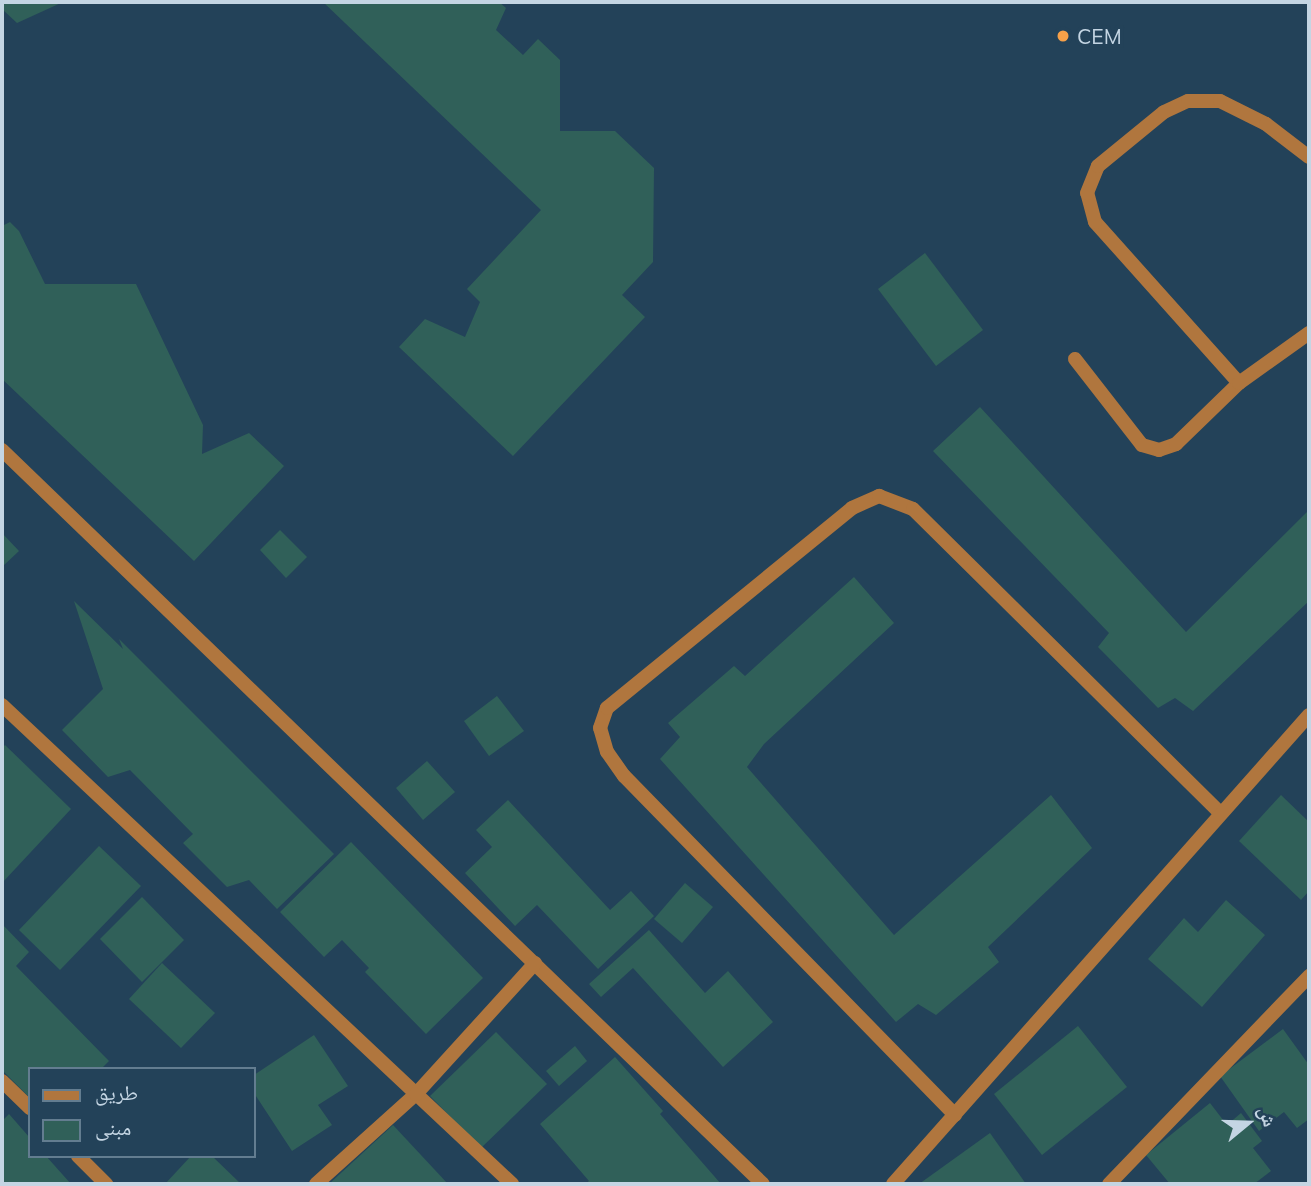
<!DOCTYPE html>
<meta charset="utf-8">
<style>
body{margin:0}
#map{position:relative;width:1311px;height:1186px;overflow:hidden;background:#234259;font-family:Mulish,"Noto Naskh Arabic",sans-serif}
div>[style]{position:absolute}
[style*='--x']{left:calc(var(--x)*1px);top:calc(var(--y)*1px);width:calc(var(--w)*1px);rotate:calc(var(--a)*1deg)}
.building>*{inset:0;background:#306059}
.minor>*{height:14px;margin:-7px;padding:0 7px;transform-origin:7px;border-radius:7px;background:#b0763e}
.dots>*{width:19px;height:19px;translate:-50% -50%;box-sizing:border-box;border:4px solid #234259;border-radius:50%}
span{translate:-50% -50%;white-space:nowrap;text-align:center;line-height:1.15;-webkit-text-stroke:7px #234259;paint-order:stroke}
.poi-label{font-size:21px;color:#c4d5e3}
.left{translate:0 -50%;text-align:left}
.frame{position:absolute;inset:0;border:4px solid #c4d5e3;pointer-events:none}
.legend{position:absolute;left:28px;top:1067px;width:228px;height:91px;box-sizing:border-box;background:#234259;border:2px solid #637d90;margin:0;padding:9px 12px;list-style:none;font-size:21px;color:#c4d5e3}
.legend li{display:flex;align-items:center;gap:14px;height:35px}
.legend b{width:35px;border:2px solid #637d90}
.north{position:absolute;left:1213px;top:1088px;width:70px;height:70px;-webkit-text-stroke:5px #234259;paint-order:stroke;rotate:71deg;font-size:19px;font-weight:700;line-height:28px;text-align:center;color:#c4d5e3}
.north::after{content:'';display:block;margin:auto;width:24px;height:32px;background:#c4d5e3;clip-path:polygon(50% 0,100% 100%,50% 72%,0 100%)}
</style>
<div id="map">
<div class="building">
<i style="clip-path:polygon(2px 2px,63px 2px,17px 23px,2px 9px)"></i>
<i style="clip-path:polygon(323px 2px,499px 2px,506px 8px,496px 30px,523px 55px,538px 39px,560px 60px,560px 131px,615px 131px,654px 168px,653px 262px,622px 295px,645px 317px,513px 456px,399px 347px,425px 319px,465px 337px,480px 302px,467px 289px,541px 210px)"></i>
<i style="clip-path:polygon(10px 222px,19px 231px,45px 284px,136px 284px,203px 425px,202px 454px,249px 433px,284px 466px,194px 561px,2px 379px,2px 226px)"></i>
<i style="clip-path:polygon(925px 253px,983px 330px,936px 366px,878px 289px)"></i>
<i style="clip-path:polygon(980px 407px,1186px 632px,1309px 510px,1309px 601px,1193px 711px,1175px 698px,1158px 708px,1098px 647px,1109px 633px,933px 451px)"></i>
<i style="clip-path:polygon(280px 530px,307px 557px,286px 578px,260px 550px)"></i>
<i style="clip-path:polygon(2px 533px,19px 551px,2px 567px)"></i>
<i style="clip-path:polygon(854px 577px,894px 623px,764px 744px,747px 767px,894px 935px,1051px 795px,1092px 848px,988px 947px,999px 962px,936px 1015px,918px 1004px,896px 1022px,660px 759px,680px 737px,668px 723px,734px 666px,745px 676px)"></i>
<i style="clip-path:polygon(74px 601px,123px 649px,119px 639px,334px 854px,277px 909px,249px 880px,227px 887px,183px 843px,193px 834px,130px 770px,108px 777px,62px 730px,103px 689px)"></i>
<i style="clip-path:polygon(497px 696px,524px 731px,489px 756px,464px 721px)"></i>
<i style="clip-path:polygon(5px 745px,71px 809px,2px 883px,2px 748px)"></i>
<i style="clip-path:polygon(427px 761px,455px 792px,423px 820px,396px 788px)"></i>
<i style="clip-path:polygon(1281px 795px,1309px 822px,1309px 891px,1301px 900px,1239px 841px)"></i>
<i style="clip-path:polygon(508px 800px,610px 910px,631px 891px,654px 916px,598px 969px,537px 905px,515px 926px,465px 873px,492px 847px,476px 830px)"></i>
<i style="clip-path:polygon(351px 842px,483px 978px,426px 1034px,365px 972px,369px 968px,342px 940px,324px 957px,280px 912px)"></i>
<i style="clip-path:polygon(99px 846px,141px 886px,60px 970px,19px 930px)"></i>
<i style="clip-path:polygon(685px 883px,713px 907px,682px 943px,654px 919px)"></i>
<i style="clip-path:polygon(142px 897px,184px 940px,142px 982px,100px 939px)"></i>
<i style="clip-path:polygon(1226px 900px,1265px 935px,1202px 1007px,1148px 959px,1184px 918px,1198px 932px)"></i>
<i style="clip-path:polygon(2px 924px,29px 952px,16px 966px,109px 1061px,101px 1069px,30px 1069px,30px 1098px,2px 1070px)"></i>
<i style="clip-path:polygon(649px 930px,705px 993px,728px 971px,773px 1022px,723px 1067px,633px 968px,601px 997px,589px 984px)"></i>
<i style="clip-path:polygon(162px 963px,215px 1013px,181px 1048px,129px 999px)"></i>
<i style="clip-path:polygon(1078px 1026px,1127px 1087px,1042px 1155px,994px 1094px)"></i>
<i style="clip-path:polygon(1283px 1029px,1309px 1065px,1309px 1119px,1297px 1128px,1284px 1112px,1259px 1131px,1220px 1076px)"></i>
<i style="clip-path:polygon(496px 1032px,547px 1084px,481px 1148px,430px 1096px)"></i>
<i style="clip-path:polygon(314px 1035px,348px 1086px,318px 1105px,332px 1125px,292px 1151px,254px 1093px,254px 1075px)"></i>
<i style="clip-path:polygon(575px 1046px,587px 1061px,559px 1086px,546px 1071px)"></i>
<i style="clip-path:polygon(615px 1057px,663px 1111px,660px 1114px,721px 1184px,585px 1184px,589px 1181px,540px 1124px)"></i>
<i style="clip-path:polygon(1210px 1103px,1227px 1125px,1241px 1113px,1262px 1141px,1253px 1148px,1271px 1171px,1254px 1184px,1170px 1184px,1146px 1155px)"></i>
<i style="clip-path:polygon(9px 1114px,30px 1138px,30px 1156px,46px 1156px,71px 1184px,2px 1184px,2px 1121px)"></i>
<i style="clip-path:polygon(393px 1125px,448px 1184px,329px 1184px)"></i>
<i style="clip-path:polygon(990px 1133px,1026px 1184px,919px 1184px)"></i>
<i style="clip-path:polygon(191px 1156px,212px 1156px,241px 1184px,165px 1184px)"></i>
</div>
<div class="minor">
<i style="--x:1075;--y:359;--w:109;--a:52.1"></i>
<i style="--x:1142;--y:445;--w:18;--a:16"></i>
<i style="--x:1159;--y:450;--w:18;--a:-19"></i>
<i style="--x:1176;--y:444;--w:88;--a:-44.1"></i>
<i style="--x:1239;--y:383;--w:216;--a:-131.8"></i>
<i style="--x:1095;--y:222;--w:30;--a:-105"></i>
<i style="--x:1087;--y:193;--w:29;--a:-68"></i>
<i style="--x:1098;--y:166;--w:85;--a:-39.3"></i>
<i style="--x:1164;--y:112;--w:26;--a:-25"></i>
<i style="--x:1188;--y:101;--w:32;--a:0"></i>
<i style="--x:1220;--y:101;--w:51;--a:26.6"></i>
<i style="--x:1266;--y:124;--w:54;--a:37.5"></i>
<i style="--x:1239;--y:383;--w:86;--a:-35.5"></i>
<i style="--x:2;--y:450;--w:1057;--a:43.97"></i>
<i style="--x:2;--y:705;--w:700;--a:43.2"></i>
<i style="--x:2;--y:1081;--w:39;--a:44"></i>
<i style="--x:955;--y:1115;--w:474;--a:-134.3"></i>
<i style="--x:624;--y:776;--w:29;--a:-125"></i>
<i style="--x:607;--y:752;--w:25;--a:-106"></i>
<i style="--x:600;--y:728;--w:21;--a:-71"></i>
<i style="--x:607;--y:708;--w:316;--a:-39.2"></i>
<i style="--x:852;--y:508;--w:30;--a:-24"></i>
<i style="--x:879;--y:496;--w:36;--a:21"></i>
<i style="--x:913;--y:509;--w:433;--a:44.7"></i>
<i style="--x:78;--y:1156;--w:40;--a:45"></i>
<i style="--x:316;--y:1184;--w:135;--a:-42"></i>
<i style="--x:416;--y:1094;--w:177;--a:-47.7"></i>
<i style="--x:893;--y:1184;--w:627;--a:-48.43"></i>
<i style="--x:1109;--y:1184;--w:289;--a:-46.1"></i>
</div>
<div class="dots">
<i style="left:1063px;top:36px;background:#f7a149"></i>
</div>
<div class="poi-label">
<span class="left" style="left:1077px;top:36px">CEM</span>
</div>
<div class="frame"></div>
<ul class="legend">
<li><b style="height:9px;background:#b0763e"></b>طريق</li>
<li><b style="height:19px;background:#306059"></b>مبنى</li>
</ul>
<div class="north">ش</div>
</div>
